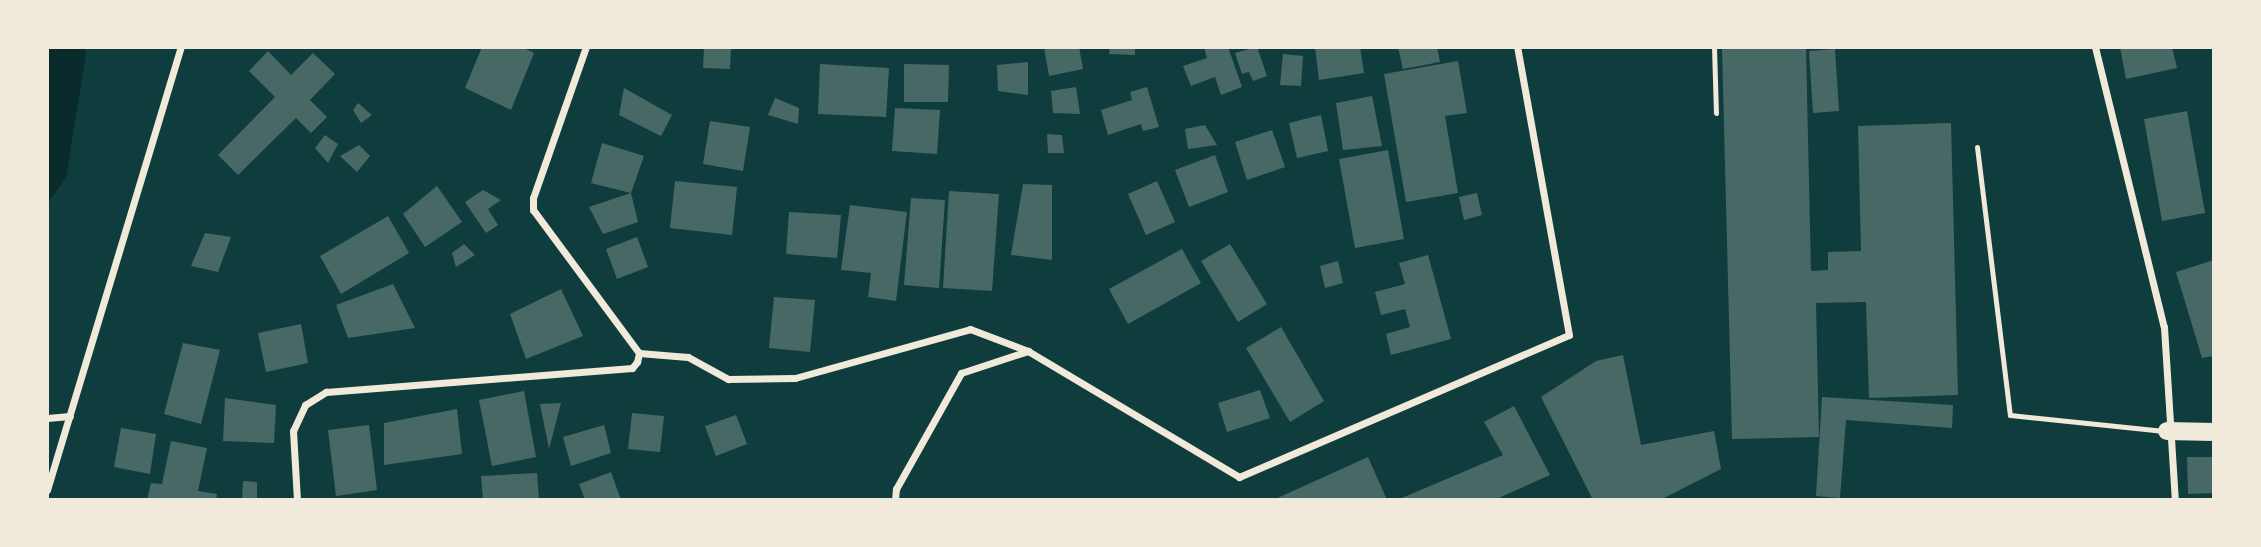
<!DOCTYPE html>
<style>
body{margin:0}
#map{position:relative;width:2261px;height:547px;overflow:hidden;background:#0f3d3e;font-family:Figtree,sans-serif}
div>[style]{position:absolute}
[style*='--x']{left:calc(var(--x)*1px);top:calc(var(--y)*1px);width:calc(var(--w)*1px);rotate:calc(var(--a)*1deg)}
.water>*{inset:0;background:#0a2a2b}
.building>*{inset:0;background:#486865}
.service>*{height:5px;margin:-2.5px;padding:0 2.5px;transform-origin:2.5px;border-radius:2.5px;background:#f1e9da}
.minor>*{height:7px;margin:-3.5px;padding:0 3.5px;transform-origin:3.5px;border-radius:3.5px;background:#f1e9da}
.primary>*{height:18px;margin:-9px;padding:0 9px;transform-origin:9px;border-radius:9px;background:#f1e9da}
span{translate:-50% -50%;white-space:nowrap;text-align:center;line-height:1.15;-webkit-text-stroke:6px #f1e9da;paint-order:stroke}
.frame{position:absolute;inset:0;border:49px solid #f1e9da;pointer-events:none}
</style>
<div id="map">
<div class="water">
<i style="clip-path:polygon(47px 47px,85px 47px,86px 54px,66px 178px,47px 204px)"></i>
</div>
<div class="building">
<i style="clip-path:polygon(482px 47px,522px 47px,534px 53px,511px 110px,465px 88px)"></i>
<i style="clip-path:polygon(704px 47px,731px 47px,730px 69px,703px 68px)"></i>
<i style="clip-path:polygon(1044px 47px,1079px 47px,1083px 69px,1049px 76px)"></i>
<i style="clip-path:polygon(1110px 47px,1135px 47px,1135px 55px,1109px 54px)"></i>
<i style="clip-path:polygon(1204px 47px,1228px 47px,1242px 87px,1221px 95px,1215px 77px,1191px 86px,1183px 66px,1207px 58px)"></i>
<i style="clip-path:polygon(1257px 47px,1267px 76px,1253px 81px,1249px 72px,1242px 74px,1235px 53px)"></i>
<i style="clip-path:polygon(1315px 47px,1360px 47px,1364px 73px,1319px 80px)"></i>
<i style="clip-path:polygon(1398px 47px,1437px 47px,1440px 62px,1403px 69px)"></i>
<i style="clip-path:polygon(1722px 47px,1806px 47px,1811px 271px,1828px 270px,1828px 252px,1861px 251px,1858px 126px,1951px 123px,1958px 395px,1869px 398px,1866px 302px,1816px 303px,1819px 437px,1732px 439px)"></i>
<i style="clip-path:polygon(2120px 47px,2172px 47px,2177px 68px,2126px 79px)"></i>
<i style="clip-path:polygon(1835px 49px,1839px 111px,1813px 113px,1809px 51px)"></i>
<i style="clip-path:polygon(268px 51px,291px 75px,313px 53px,335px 74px,310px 100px,327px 117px,311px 133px,296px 118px,238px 175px,218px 155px,275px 97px,249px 71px)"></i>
<i style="clip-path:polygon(1283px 54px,1303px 56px,1301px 86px,1280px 85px)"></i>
<i style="clip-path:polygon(1458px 61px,1467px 113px,1445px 116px,1458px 193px,1406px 202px,1384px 74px)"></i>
<i style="clip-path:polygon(1028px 62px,1028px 95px,998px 91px,997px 65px)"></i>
<i style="clip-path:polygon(820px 64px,889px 68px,886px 117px,818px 114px)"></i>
<i style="clip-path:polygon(904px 64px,949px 65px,948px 102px,904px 102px)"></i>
<i style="clip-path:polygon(1076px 87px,1080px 114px,1053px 113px,1051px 91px)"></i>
<i style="clip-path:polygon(1147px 87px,1159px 127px,1143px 131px,1141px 124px,1108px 135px,1101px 110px,1132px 100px,1130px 92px)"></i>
<i style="clip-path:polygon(624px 88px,672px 115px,661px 136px,619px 115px)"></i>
<i style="clip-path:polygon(1372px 96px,1382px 146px,1343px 150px,1336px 103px)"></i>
<i style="clip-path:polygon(775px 98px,799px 108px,798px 124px,768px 115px)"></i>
<i style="clip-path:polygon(358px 103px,372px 115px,361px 123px,353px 110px)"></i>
<i style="clip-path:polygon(895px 108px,940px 110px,937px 154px,892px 151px)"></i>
<i style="clip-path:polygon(2187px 111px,2205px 213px,2162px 221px,2144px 119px)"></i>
<i style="clip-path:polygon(1321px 115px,1328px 151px,1297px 158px,1289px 123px)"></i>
<i style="clip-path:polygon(710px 121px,750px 127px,743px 171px,703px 164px)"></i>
<i style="clip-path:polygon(1205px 125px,1217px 145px,1188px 149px,1185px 129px)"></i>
<i style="clip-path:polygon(1272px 130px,1285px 167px,1247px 180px,1235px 142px)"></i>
<i style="clip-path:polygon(1047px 134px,1062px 135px,1064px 153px,1048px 153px)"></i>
<i style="clip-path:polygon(325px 135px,338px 144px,328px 163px,315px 148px)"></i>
<i style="clip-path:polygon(602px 143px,644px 156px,631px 193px,638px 222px,603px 234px,589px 207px,631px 193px,591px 183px)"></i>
<i style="clip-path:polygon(359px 145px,370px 156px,357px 172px,340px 156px)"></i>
<i style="clip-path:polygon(1388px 150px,1404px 239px,1355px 248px,1339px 159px)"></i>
<i style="clip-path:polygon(1215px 155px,1228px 192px,1189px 207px,1175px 170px)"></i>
<i style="clip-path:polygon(675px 181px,737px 187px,732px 235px,670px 228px)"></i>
<i style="clip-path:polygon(1157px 181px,1175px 222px,1146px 235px,1128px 194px)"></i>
<i style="clip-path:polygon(1023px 184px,1052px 185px,1052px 260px,1011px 255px)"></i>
<i style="clip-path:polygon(437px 186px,462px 222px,425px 247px,403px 214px)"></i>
<i style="clip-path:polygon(483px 190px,501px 200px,488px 209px,498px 225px,486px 233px,465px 202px)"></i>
<i style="clip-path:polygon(949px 191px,999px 194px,992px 291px,943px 288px)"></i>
<i style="clip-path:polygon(1477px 193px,1482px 215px,1464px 220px,1459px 197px)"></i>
<i style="clip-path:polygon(911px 198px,945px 200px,939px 288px,904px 285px)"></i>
<i style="clip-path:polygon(850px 205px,907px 212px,896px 301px,868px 297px,871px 273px,841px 270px)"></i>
<i style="clip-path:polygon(789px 212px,841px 215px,837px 258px,786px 254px)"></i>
<i style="clip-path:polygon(388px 216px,409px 253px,341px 294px,320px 256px)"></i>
<i style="clip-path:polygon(205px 233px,231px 237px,218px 272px,191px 266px)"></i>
<i style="clip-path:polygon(637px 237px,648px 267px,617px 279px,606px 249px)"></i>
<i style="clip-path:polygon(464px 244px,475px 255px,456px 267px,452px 253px)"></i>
<i style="clip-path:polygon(1230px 244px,1267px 304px,1238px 322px,1201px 261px)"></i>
<i style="clip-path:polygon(1182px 249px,1201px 283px,1128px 324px,1109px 289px)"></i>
<i style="clip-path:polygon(1428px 255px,1451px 339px,1391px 355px,1386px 334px,1410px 327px,1405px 309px,1381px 315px,1375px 292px,1405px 284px,1399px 263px)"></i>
<i style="clip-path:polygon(2214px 260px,2214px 356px,2202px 358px,2176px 272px)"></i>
<i style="clip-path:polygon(1338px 261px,1343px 283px,1325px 288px,1320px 266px)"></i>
<i style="clip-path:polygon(393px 284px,415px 328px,348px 338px,336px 305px)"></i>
<i style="clip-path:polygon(561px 289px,583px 336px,526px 359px,510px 314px)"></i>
<i style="clip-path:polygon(774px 297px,815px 300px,810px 352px,769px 348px)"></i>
<i style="clip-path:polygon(301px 324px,308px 363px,266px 372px,258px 333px)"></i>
<i style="clip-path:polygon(1281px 327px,1324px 401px,1290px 422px,1246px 348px)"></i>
<i style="clip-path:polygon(183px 343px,220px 350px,201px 424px,164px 414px)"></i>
<i style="clip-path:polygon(1623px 355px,1641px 445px,1714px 431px,1721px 469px,1660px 500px,1593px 500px,1541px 397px,1596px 361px)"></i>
<i style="clip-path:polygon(1260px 390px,1270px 418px,1227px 432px,1218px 403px)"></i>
<i style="clip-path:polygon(524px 391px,536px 457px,492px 466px,479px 400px)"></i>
<i style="clip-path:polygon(1822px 397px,1953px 405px,1952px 428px,1846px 420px,1840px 498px,1816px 496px)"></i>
<i style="clip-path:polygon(225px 398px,276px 405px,274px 443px,223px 441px)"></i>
<i style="clip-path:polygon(561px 403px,549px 449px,540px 404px)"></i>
<i style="clip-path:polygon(1514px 406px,1550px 475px,1494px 500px,1397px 500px,1503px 455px,1484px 422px)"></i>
<i style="clip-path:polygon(457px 409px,462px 454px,384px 465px,384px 423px)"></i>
<i style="clip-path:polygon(632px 413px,664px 416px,660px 452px,628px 449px)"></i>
<i style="clip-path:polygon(736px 415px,747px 444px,716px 456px,705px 426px)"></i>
<i style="clip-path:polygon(369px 425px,377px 490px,336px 496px,328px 430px)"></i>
<i style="clip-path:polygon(604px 425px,611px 453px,571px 466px,563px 437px)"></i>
<i style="clip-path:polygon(121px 428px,156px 434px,150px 474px,114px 467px)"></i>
<i style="clip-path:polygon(171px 441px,207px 448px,198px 491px,217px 494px,216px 500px,147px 500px,151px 483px,162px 484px)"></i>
<i style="clip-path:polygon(1368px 457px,1387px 500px,1273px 500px)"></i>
<i style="clip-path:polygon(2187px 457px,2214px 457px,2214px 493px,2188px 494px)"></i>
<i style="clip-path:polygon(611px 472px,621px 500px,585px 500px,579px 484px)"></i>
<i style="clip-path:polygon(537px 473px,539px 500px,483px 500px,481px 476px)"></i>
<i style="clip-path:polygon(243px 481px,257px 482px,257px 500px,242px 500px)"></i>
</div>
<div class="service">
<i style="--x:1714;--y:47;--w:66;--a:88.3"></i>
<i style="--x:1977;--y:147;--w:270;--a:83"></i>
<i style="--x:2010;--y:415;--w:155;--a:5.9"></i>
</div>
<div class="minor">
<i style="--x:2095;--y:47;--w:288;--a:76.2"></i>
<i style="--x:2164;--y:327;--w:173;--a:86.4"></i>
<i style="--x:639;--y:353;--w:49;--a:4.7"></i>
<i style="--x:688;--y:357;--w:46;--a:28.8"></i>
<i style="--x:728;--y:379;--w:67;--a:-0.9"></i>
<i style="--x:795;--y:378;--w:182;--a:-15.6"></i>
<i style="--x:970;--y:329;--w:62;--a:20.8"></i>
<i style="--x:47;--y:418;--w:23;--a:-5"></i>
<i style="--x:47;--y:490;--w:463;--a:-73.2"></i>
<i style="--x:297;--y:500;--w:69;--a:-93.3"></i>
<i style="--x:293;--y:431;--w:29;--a:-65"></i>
<i style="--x:305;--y:405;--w:25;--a:-32"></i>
<i style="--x:326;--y:392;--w:307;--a:-4.5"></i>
<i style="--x:632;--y:368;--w:8;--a:-50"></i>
<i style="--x:637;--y:362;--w:9;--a:-77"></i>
<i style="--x:639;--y:353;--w:178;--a:-126.5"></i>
<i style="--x:533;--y:210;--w:12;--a:-90"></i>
<i style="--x:533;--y:198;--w:160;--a:-70.7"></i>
<i style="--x:895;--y:500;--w:11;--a:-85"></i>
<i style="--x:896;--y:489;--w:133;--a:-60.7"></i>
<i style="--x:961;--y:373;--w:71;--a:-18.2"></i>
<i style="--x:1028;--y:351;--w:246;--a:30.8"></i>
<i style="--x:1239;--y:477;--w:359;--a:-23.3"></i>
<i style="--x:1569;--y:335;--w:293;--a:-100.2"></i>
</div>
<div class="primary">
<i style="--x:2167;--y:431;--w:47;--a:1.2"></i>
</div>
<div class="frame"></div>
</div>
